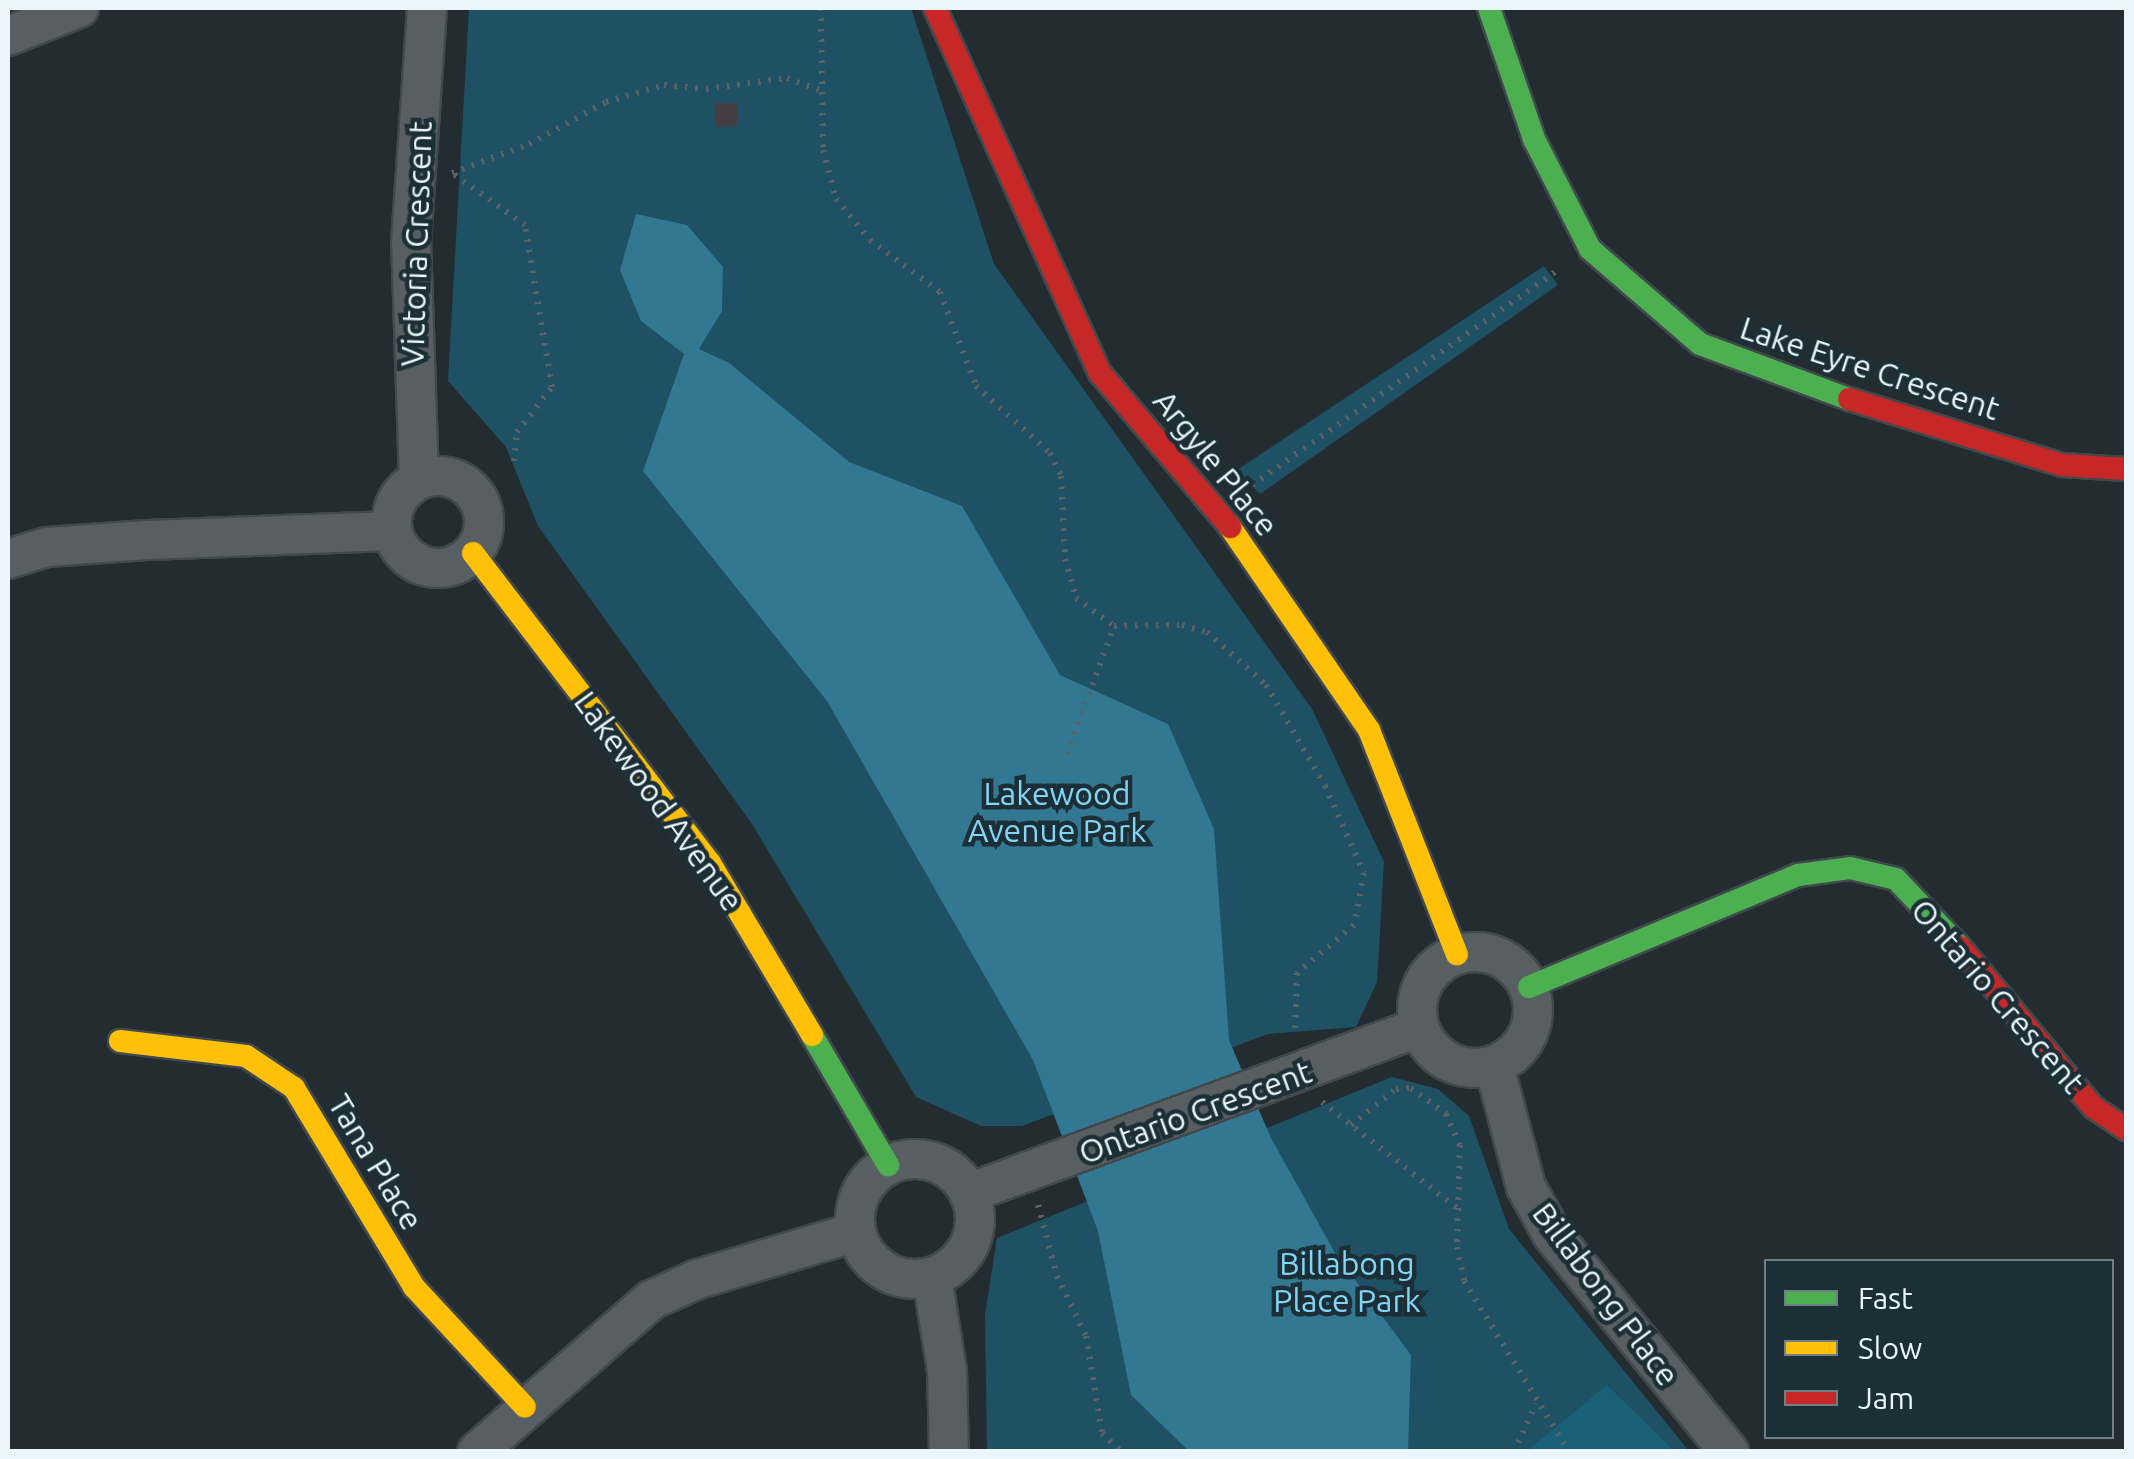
<!DOCTYPE html>
<style>
body{margin:0}
#map{position:relative;width:2134px;height:1459px;overflow:hidden;background:#232c30;font-family:Ubuntu,sans-serif}
div>[style]{position:absolute}
[style*='--x']{left:calc(var(--x)*1px);top:calc(var(--y)*1px);width:calc(var(--w)*1px);rotate:calc(var(--a)*1deg)}
.green>*{inset:0;background:#1f5164}
.forest>*{inset:0;background:#186179}
.water>*{inset:0;background:#327892}
.building>*{inset:0;background:#453e42}
.path>*{height:6px;margin-top:-3px;transform-origin:0;background:repeating-linear-gradient(90deg,#5a6265 0 2.5px,transparent 0 10.5px)}
.roads{filter:drop-shadow(2px 0 #41494d) drop-shadow(-2px 0 #41494d) drop-shadow(0 2px #41494d) drop-shadow(0 -2px #41494d)}
.street>*{height:38px;margin:-19px;padding:0 19px;transform-origin:19px;border-radius:19px;background:#585f62}
.street>.ring{margin:-19px;padding:0;box-sizing:content-box;background:none;border:38px solid #585f62;border-radius:50%}
.fast>*{height:22px;margin:-11px;padding:0 11px;transform-origin:11px;border-radius:11px;background:#4caf50}
.slow>*{height:22px;margin:-11px;padding:0 11px;transform-origin:11px;border-radius:11px;background:#ffc107}
.jam>*{height:22px;margin:-11px;padding:0 11px;transform-origin:11px;border-radius:11px;background:#c62828}
span{translate:-50% -50%;white-space:nowrap;text-align:center;line-height:1.15;-webkit-text-stroke:9px #1d2f36;paint-order:stroke}
.street-label{font-size:32px;color:#eaf6fb}
.park-label{font-size:32px;color:#82d5f5}
.frame{position:absolute;inset:0;border:10px solid #eaf6fb;pointer-events:none}
.legend{position:absolute;left:1764px;top:1259px;width:350px;height:180px;box-sizing:border-box;background:#1d2f36;border:2px solid #6f7f85;margin:0;padding:12px 18px;list-style:none;font-size:30px;color:#eaf6fb}
.legend li{display:flex;align-items:center;gap:20px;height:50px}
.legend b{width:50px;border:2px solid #6f7f85}
</style>
<div id="map">
<div class="green">
<i style="clip-path:polygon(469px 8px,911px 8px,994px 264px,1312px 709px,1384px 862px,1377px 982px,1356px 1027px,1268px 1034px,1022px 1126px,981px 1126px,916px 1097px,752px 824px,538px 526px,506px 447px,448px 381px)"></i>
<i style="clip-path:polygon(1544px 266px,1558px 285px,1260px 494px,1237px 470px)"></i>
<i style="clip-path:polygon(1392px 1077px,1438px 1089px,1469px 1116px,1509px 1229px,1689px 1451px,987px 1452px,985px 1315px,997px 1238px)"></i>
</div>
<div class="forest">
<i style="clip-path:polygon(1607px 1385px,1674px 1451px,1527px 1451px)"></i>
</div>
<div class="water">
<i style="clip-path:polygon(636px 214px,687px 225px,723px 267px,722px 311px,699px 349px,729px 363px,849px 462px,962px 506px,1060px 675px,1168px 724px,1214px 829px,1229px 1040px,1271px 1138px,1335px 1253px,1411px 1355px,1408px 1451px,1189px 1451px,1131px 1395px,1098px 1231px,1033px 1060px,827px 701px,643px 471px,684px 354px,641px 321px,620px 270px)"></i>
</div>
<div class="building">
<i style="clip-path:polygon(715px 103px,737px 103px,737px 126px,715px 127px)"></i>
</div>
<div class="path">
<i style="--x:821;--y:8;--w:142;--a:89.2"></i>
<i style="--x:823;--y:150;--w:51;--a:75.1"></i>
<i style="--x:836;--y:199;--w:53;--a:50.3"></i>
<i style="--x:870;--y:240;--w:87;--a:36.6"></i>
<i style="--x:940;--y:292;--w:101;--a:69"></i>
<i style="--x:976;--y:386;--w:100;--a:42.2"></i>
<i style="--x:1050;--y:453;--w:25;--a:64"></i>
<i style="--x:1061;--y:476;--w:83;--a:87.2"></i>
<i style="--x:1065;--y:559;--w:41;--a:74.2"></i>
<i style="--x:1076;--y:598;--w:47;--a:36.4"></i>
<i style="--x:1114;--y:626;--w:68;--a:-0.8"></i>
<i style="--x:1182;--y:625;--w:26;--a:16"></i>
<i style="--x:1207;--y:632;--w:79;--a:41.9"></i>
<i style="--x:1266;--y:685;--w:117;--a:59.7"></i>
<i style="--x:1325;--y:786;--w:95;--a:65.9"></i>
<i style="--x:1364;--y:873;--w:53;--a:100.9"></i>
<i style="--x:1354;--y:925;--w:75;--a:139.9"></i>
<i style="--x:1297;--y:973;--w:63;--a:91.8"></i>
<i style="--x:514;--y:461;--w:29;--a:-84"></i>
<i style="--x:517;--y:432;--w:57;--a:-52.1"></i>
<i style="--x:552;--y:387;--w:164;--a:-99.5"></i>
<i style="--x:525;--y:225;--w:90;--a:-144.5"></i>
<i style="--x:452;--y:173;--w:82;--a:-20.6"></i>
<i style="--x:529;--y:144;--w:88;--a:-28.6"></i>
<i style="--x:606;--y:102;--w:60;--a:-16.3"></i>
<i style="--x:664;--y:85;--w:42;--a:5.4"></i>
<i style="--x:706;--y:89;--w:82;--a:-7.7"></i>
<i style="--x:787;--y:78;--w:36;--a:21"></i>
<i style="--x:1252;--y:485;--w:373;--a:-35.1"></i>
<i style="--x:1067;--y:754;--w:136;--a:-69.8"></i>
<i style="--x:1322;--y:1102;--w:173;--a:38.2"></i>
<i style="--x:1351;--y:1125;--w:58;--a:-38.7"></i>
<i style="--x:1396;--y:1089;--w:15;--a:-4"></i>
<i style="--x:1411;--y:1088;--w:44;--a:36.6"></i>
<i style="--x:1446;--y:1114;--w:34;--a:66"></i>
<i style="--x:1460;--y:1145;--w:102;--a:91.7"></i>
<i style="--x:1457;--y:1247;--w:35;--a:78"></i>
<i style="--x:1464;--y:1281;--w:201;--a:58.4"></i>
<i style="--x:1038;--y:1205;--w:73;--a:75"></i>
<i style="--x:1057;--y:1276;--w:67;--a:64.2"></i>
<i style="--x:1086;--y:1336;--w:98;--a:80.6"></i>
<i style="--x:1102;--y:1433;--w:28;--a:44"></i>
<i style="--x:1514;--y:1452;--w:53;--a:-65.4"></i>
</div>
<div class="roads">
<div class="street">
<i style="--x:8;--y:36;--w:76;--a:-21.5"></i>
<i class="ring" style="left:392px;top:476px;width:54px;height:54px"></i>
<i style="--x:419;--y:480;--w:237;--a:-91.9"></i>
<i style="--x:411;--y:243;--w:236;--a:-86.1"></i>
<i style="--x:8;--y:559;--w:41;--a:-17.1"></i>
<i style="--x:47;--y:547;--w:100;--a:-4"></i>
<i style="--x:147;--y:540;--w:245;--a:-2.1"></i>
<i class="ring" style="left:1417px;top:952px;width:78px;height:78px"></i>
<i style="--x:1494;--y:1065;--w:126;--a:75.3"></i>
<i style="--x:1526;--y:1187;--w:54;--a:61"></i>
<i style="--x:1552;--y:1234;--w:281;--a:50.9"></i>
<i class="ring" style="left:855px;top:1159px;width:82px;height:82px"></i>
<i style="--x:969;--y:1193;--w:480;--a:-20.2"></i>
<i style="--x:932;--y:1277;--w:95;--a:80.9"></i>
<i style="--x:947;--y:1371;--w:81;--a:88.6"></i>
<i style="--x:477;--y:1452;--w:231;--a:-41.1"></i>
<i style="--x:651;--y:1300;--w:51;--a:-24.1"></i>
<i style="--x:698;--y:1279;--w:165;--a:-16.6"></i>
</div>
<div class="fast">
<i style="--x:1489;--y:8;--w:139;--a:71"></i>
<i style="--x:1534;--y:139;--w:123;--a:63"></i>
<i style="--x:1590;--y:249;--w:145;--a:40.8"></i>
<i style="--x:1700;--y:344;--w:159;--a:20.3"></i>
<i style="--x:1529;--y:987;--w:291;--a:-22.6"></i>
<i style="--x:1798;--y:875;--w:52;--a:-7.7"></i>
<i style="--x:1850;--y:868;--w:47;--a:13.4"></i>
<i style="--x:1896;--y:879;--w:93;--a:46.7"></i>
<i style="--x:812;--y:1035;--w:151;--a:59.7"></i>
</div>
<div class="slow">
<i style="--x:1230;--y:527;--w:246;--a:55.6"></i>
<i style="--x:1369;--y:730;--w:241;--a:68.6"></i>
<i style="--x:473;--y:553;--w:390;--a:52.6"></i>
<i style="--x:710;--y:863;--w:200;--a:59.3"></i>
<i style="--x:120;--y:1041;--w:127;--a:6.8"></i>
<i style="--x:246;--y:1056;--w:58;--a:33.7"></i>
<i style="--x:294;--y:1088;--w:232;--a:58.9"></i>
<i style="--x:414;--y:1287;--w:163;--a:47.2"></i>
</div>
<div class="jam">
<i style="--x:935;--y:8;--w:401;--a:65.7"></i>
<i style="--x:1100;--y:373;--w:202;--a:49.8"></i>
<i style="--x:1849;--y:399;--w:223;--a:17.2"></i>
<i style="--x:2062;--y:465;--w:64;--a:3.6"></i>
<i style="--x:1960;--y:947;--w:208;--a:50.3"></i>
<i style="--x:2093;--y:1107;--w:40;--a:34"></i>
</div>
</div>
<div class="street-label">
<span style="left:416px;top:244px;rotate:-88deg">Victoria Crescent</span>
<span style="left:1870px;top:368px;rotate:18deg">Lake Eyre Crescent</span>
<span style="left:1216px;top:463px;rotate:51deg">Argyle Place</span>
<span style="left:659px;top:801px;rotate:54deg">Lakewood Avenue</span>
<span style="left:1998px;top:996px;rotate:49deg">Ontario Crescent</span>
<span style="left:1195px;top:1112px;rotate:-20deg">Ontario Crescent</span>
<span style="left:376px;top:1162px;rotate:59deg">Tana Place</span>
<span style="left:1606px;top:1294px;rotate:53deg">Billabong Place</span>
</div>
<div class="park-label">
<span style="left:1057px;top:812px">Lakewood<br>Avenue Park</span>
<span style="left:1347px;top:1282px">Billabong<br>Place Park</span>
</div>
<div class="frame"></div>
<ul class="legend">
<li><b style="height:12px;background:#4caf50"></b>Fast</li>
<li><b style="height:12px;background:#ffc107"></b>Slow</li>
<li><b style="height:12px;background:#c62828"></b>Jam</li>
</ul>
</div>
